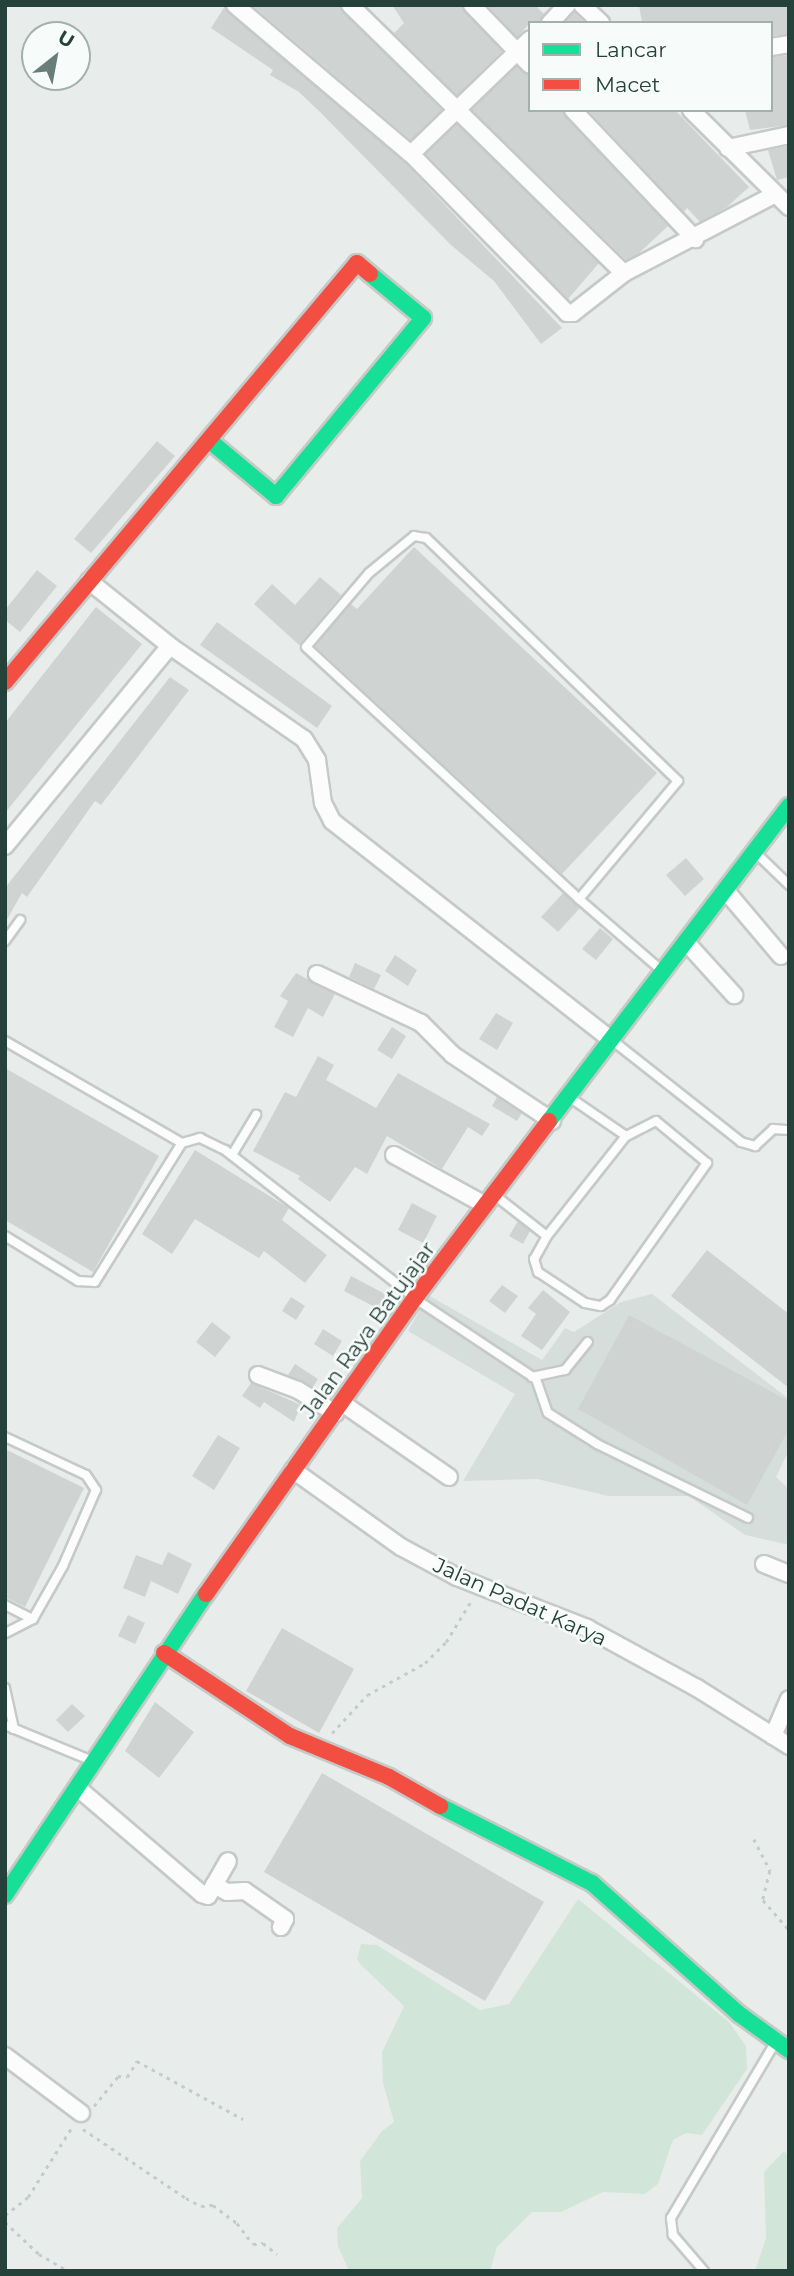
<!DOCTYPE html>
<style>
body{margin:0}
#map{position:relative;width:794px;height:2276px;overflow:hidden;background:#e8edeb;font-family:Montserrat,sans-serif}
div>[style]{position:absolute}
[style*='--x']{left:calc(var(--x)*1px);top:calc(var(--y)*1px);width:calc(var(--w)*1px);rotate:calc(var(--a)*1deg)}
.built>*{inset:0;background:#d6dedb}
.green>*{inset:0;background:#d1e6d8}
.building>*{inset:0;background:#cfd4d2}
.path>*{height:2.5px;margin-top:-1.25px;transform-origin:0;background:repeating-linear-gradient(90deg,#c3ccca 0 3.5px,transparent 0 8.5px)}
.roads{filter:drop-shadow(2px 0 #c5cac8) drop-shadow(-2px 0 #c5cac8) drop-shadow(0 2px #c5cac8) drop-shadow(0 -2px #c5cac8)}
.lane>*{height:8px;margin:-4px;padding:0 4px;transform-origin:4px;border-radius:4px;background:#fcfcfc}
.street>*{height:16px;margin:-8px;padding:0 8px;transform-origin:8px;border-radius:8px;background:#fcfcfc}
.fast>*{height:16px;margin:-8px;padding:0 8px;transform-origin:8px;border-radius:8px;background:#16e098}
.jam>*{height:16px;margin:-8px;padding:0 8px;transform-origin:8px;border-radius:8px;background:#f24e42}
span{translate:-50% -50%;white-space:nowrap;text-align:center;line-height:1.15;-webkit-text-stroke:5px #f7fbf9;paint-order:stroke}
.street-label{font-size:21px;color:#24423a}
.frame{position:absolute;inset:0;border:7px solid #24423a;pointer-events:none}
.legend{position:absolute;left:528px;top:21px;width:245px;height:91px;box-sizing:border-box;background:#f7fbf9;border:2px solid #a3b1ad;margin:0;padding:9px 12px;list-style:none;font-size:21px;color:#24423a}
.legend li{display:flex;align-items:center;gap:14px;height:35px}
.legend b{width:35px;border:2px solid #a3b1ad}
.north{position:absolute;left:21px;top:21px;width:70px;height:70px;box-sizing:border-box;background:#f7fbf9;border:2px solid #a3b1ad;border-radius:50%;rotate:31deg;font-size:19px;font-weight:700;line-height:28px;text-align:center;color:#24423a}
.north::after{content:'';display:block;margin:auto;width:24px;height:32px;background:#697e78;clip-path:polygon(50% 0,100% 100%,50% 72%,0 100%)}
</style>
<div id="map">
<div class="built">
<i style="clip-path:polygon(652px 1294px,789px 1399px,789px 1450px,776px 1477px,789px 1489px,789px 1545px,745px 1535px,689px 1496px,608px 1496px,537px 1479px,463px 1481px,515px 1394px,408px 1331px,428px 1295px,542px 1360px,565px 1328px,574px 1332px,621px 1302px)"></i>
</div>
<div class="green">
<i style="clip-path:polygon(578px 1899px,729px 2022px,746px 2046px,747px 2069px,702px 2135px,686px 2133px,673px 2140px,658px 2184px,645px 2194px,603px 2192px,561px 2212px,532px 2212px,497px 2247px,490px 2271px,349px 2271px,338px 2246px,337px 2228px,362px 2198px,360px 2161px,382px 2131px,394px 2122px,383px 2083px,382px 2052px,404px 2006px,361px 1965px,357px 1959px,361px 1944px,377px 1945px,480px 2010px,509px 2004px)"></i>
<i style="clip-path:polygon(784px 2151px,789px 2156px,789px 2271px,755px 2271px,766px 2238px,764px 2172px)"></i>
</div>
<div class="building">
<i style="clip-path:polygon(252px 5px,340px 5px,442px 110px,411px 140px)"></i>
<i style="clip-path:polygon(392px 5px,462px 5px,502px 51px,457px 95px,394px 33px,404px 23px)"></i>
<i style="clip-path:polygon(487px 5px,535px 5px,544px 14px,540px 23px,530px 23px,517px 37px)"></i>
<i style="clip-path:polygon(639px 5px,789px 5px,789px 34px,771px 36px,771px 23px,642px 23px)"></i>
<i style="clip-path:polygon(225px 6px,404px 162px,562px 328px,541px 344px,494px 281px,451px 245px,320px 112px,299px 92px,270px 75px,273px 70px,211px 28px)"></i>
<i style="clip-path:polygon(575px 12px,575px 13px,585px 23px,565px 23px)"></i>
<i style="clip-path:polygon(789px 55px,789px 125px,750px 130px,745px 110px,771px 110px,771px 57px)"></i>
<i style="clip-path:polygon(517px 66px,530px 75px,530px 110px,563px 110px,668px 226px,637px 255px,626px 260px,472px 110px)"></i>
<i style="clip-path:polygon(588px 110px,675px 110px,749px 187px,727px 207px,700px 222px,687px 208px,684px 212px)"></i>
<i style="clip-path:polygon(457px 124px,599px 263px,568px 299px,426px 154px)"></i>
<i style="clip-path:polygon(789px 146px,789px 177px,777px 180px,768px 150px)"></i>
<i style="clip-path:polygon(157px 441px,175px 456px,91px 553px,74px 539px)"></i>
<i style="clip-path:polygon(414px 547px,657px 773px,562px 874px,315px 646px,351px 604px,357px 609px)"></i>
<i style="clip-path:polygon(37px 570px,57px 586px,20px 632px,5px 620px,5px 610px)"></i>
<i style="clip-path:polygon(320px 577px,341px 595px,299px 645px,254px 604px,272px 584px,295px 605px)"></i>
<i style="clip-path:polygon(96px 607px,142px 644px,5px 813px,5px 723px)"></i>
<i style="clip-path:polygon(217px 622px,332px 706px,317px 728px,200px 645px)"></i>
<i style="clip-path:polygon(170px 677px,189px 690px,101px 805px,95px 801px,27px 897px,22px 893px,5px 923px,5px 888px)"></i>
<i style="clip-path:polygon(686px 858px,704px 879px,685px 896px,666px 875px)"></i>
<i style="clip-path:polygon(563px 893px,580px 908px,558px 932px,541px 917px)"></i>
<i style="clip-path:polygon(600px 928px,613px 939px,596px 960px,582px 949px)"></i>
<i style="clip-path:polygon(395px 955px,417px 970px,408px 986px,385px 971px)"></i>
<i style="clip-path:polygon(355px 963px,381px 975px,374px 989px,349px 977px)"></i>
<i style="clip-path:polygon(296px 973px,335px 994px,323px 1017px,308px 1008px,293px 1037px,274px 1027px,288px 1001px,280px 996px)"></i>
<i style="clip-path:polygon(496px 1013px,513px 1023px,497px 1050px,479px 1039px)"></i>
<i style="clip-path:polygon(392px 1027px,406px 1036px,392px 1059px,377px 1050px)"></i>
<i style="clip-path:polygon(318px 1056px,334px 1065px,326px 1080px,376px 1108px,398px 1073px,490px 1124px,482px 1136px,468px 1127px,442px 1169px,387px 1136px,367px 1174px,355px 1167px,330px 1202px,298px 1179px,300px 1176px,253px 1151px,285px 1092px,296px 1097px)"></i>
<i style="clip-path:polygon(5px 1068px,159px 1156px,93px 1272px,5px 1220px)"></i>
<i style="clip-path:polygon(497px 1097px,522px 1113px,517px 1121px,492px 1106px)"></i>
<i style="clip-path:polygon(195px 1150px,289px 1208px,282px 1220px,327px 1255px,305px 1283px,264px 1251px,259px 1258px,195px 1219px,172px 1254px,142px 1234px)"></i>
<i style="clip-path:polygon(412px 1203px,437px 1216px,423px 1243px,398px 1230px)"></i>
<i style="clip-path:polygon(518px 1221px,530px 1231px,523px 1244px,509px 1236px)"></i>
<i style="clip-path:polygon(707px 1250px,789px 1314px,789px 1388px,671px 1296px)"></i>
<i style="clip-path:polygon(351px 1276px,387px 1295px,379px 1309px,344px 1291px)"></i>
<i style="clip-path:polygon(502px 1285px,518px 1296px,505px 1313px,489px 1301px)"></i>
<i style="clip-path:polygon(543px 1290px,570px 1312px,542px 1350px,521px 1336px,536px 1314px,528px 1308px)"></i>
<i style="clip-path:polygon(291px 1297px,305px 1306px,296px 1320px,282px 1311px)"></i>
<i style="clip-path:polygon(629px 1315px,789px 1401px,789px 1429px,747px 1505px,578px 1409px)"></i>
<i style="clip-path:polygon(212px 1322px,231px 1337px,215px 1357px,196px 1342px)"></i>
<i style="clip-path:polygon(323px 1329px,342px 1341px,333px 1356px,314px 1344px)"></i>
<i style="clip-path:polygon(295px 1364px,318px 1379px,313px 1387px,288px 1375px)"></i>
<i style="clip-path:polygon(251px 1383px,301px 1405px,294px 1422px,264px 1402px,260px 1408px,242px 1396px)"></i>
<i style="clip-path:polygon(218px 1435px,240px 1448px,214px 1490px,192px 1476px)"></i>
<i style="clip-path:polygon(5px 1449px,84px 1488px,25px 1607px,5px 1597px)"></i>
<i style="clip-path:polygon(168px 1552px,192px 1564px,178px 1594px,151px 1581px,145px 1597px,123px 1588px,136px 1555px,162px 1565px)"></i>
<i style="clip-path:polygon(128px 1615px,145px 1623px,135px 1644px,118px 1636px)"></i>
<i style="clip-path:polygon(282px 1628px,354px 1669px,319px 1733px,246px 1691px)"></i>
<i style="clip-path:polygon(155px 1702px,194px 1732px,159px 1778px,125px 1751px)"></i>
<i style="clip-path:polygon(72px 1704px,85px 1716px,68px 1732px,56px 1720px)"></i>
<i style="clip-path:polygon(322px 1773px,544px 1902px,485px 2001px,264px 1872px)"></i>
</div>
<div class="path">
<i style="--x:332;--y:1733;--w:52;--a:-47.4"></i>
<i style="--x:367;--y:1695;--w:66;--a:-28.9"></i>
<i style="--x:425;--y:1663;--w:30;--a:-45"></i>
<i style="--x:446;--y:1642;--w:48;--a:-58.6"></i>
<i style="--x:754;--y:1839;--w:36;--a:63"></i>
<i style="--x:770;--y:1871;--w:30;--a:104"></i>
<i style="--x:763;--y:1900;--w:40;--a:49"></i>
<i style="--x:94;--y:2106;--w:38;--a:-51"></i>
<i style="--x:118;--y:2076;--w:9;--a:6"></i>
<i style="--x:127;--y:2077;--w:19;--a:-58"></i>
<i style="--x:137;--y:2061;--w:121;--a:28.7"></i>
<i style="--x:83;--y:2129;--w:124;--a:33.8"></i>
<i style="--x:186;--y:2198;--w:17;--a:28"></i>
<i style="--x:201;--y:2206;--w:12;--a:-5"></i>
<i style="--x:213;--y:2205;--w:30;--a:37"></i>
<i style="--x:237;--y:2223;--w:26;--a:53"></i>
<i style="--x:253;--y:2244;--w:10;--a:-6"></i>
<i style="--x:263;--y:2243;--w:18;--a:38"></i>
<i style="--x:5;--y:2215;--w:29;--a:-38"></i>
<i style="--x:28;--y:2197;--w:83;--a:-57.8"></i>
<i style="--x:5;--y:2222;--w:47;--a:43.3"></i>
<i style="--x:39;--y:2254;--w:34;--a:30"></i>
</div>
<div class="roads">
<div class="lane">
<i style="--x:759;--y:856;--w:42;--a:44"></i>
<i style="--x:579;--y:899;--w:154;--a:-50"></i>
<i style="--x:678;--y:781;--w:350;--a:-136"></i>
<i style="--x:426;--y:538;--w:12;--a:-171"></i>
<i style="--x:414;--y:536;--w:58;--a:140.6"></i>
<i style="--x:369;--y:573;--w:97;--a:130.4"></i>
<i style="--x:306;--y:647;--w:372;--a:42.7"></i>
<i style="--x:579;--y:899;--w:107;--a:40.8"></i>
<i style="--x:5;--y:941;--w:26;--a:-54"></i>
<i style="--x:5;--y:1041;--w:204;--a:30"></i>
<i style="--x:617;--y:1044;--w:158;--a:38.3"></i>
<i style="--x:741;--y:1142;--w:15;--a:16"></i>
<i style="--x:755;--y:1146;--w:25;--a:-43"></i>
<i style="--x:773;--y:1129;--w:16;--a:4"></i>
<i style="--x:232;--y:1155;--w:47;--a:-59"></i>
<i style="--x:497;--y:1197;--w:63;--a:38"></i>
<i style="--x:547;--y:1236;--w:127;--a:-51.7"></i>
<i style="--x:626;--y:1136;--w:65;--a:-145.6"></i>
<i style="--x:5;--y:1236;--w:86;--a:31.7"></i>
<i style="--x:78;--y:1281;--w:17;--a:3"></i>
<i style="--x:95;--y:1282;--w:164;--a:-58"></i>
<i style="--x:182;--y:1143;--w:19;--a:-16"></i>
<i style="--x:200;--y:1138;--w:28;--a:26"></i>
<i style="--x:225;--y:1150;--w:234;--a:37.9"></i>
<i style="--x:547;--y:1236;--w:26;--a:119"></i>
<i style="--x:534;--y:1259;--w:14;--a:73"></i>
<i style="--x:538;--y:1272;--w:56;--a:33.4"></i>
<i style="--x:585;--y:1303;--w:16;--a:11"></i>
<i style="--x:601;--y:1306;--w:11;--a:-34"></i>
<i style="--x:610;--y:1300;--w:168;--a:-54.7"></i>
<i style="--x:707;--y:1163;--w:66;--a:-140.5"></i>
<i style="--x:656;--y:1121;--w:34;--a:153"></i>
<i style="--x:420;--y:1302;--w:139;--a:33.6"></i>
<i style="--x:536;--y:1379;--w:36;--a:71"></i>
<i style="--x:548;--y:1413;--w:58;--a:32.3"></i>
<i style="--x:597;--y:1444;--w:168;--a:26.1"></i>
<i style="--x:532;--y:1377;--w:34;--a:-12"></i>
<i style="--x:565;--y:1370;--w:36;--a:-51"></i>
<i style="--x:5;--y:1437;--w:89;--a:25.1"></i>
<i style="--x:86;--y:1475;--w:18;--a:56"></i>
<i style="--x:96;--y:1490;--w:83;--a:113.5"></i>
<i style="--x:63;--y:1566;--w:61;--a:119.5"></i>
<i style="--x:5;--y:1605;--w:31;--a:27"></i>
<i style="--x:33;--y:1619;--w:31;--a:153"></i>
<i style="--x:5;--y:1688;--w:42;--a:77.6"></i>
<i style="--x:5;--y:1725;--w:92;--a:22.4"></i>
<i style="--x:704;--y:2271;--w:48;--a:-130.7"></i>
<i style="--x:673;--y:2235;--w:17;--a:-97"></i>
<i style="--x:671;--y:2218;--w:204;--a:-59.3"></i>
</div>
<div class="street">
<i style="--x:235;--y:5;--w:231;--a:40.3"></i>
<i style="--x:411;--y:154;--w:223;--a:45.5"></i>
<i style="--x:567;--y:313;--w:6;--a:0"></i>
<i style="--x:573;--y:313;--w:65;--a:-38.1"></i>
<i style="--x:624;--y:273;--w:169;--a:-27.5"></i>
<i style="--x:350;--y:5;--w:383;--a:44.4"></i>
<i style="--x:472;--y:5;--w:83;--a:46"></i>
<i style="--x:582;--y:5;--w:26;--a:43"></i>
<i style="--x:550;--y:23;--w:25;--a:-47"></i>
<i style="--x:771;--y:47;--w:18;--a:-9"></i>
<i style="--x:573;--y:110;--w:178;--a:46.6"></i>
<i style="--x:691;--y:110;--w:138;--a:44.7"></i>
<i style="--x:728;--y:148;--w:62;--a:-12"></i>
<i style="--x:411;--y:154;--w:165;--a:-44"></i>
<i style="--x:89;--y:581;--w:104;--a:38.7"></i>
<i style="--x:170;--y:646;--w:163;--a:34.8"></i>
<i style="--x:304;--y:739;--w:25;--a:58"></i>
<i style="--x:317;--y:760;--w:43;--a:82.1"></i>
<i style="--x:323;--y:803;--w:20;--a:63"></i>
<i style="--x:332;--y:821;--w:355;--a:38.1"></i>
<i style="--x:5;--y:846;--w:259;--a:-50.5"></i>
<i style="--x:726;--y:891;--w:85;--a:49.8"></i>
<i style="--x:686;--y:942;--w:72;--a:47.8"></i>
<i style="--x:317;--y:974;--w:115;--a:25.2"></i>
<i style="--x:421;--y:1023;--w:45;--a:45"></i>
<i style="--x:453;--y:1055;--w:119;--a:33.7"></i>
<i style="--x:394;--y:1155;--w:104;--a:28.8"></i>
<i style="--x:258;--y:1375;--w:43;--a:20.6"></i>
<i style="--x:298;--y:1390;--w:44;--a:31.9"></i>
<i style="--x:342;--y:1403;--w:130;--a:34.7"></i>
<i style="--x:293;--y:1470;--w:133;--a:35.5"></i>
<i style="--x:401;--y:1547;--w:64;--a:28.2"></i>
<i style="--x:457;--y:1577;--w:140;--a:21.4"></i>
<i style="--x:587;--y:1628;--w:125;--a:28.6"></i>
<i style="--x:697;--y:1688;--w:109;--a:32.2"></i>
<i style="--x:764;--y:1564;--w:27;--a:22"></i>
<i style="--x:773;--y:1736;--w:40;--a:-66.6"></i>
<i style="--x:79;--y:1789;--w:162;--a:40.5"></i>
<i style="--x:202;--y:1894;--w:6;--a:18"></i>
<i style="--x:208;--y:1896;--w:40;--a:-60.3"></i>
<i style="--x:214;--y:1885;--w:15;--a:28"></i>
<i style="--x:227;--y:1892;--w:18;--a:-3"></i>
<i style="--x:245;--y:1891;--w:49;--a:35"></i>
<i style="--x:285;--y:1919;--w:9;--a:117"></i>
<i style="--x:5;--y:2056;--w:95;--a:36.9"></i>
</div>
<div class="fast">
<i style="--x:210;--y:441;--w:86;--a:39.8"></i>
<i style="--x:276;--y:496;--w:231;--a:-50.4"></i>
<i style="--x:423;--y:318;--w:69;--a:-140.3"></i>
<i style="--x:549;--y:1121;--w:396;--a:-52.7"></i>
<i style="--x:440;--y:1806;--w:170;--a:26.9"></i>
<i style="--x:592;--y:1883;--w:197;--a:41.7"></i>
<i style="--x:739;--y:2014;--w:62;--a:35.8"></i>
<i style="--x:5;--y:1895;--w:362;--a:-56.3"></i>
</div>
<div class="jam">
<i style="--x:5;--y:682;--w:547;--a:-49.97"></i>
<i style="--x:357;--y:263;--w:17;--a:40"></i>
<i style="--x:206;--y:1594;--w:362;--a:-54.8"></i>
<i style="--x:415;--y:1298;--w:222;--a:-52.9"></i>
<i style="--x:164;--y:1653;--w:151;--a:33.4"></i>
<i style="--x:290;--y:1736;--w:107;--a:22.5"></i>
<i style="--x:389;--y:1777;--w:59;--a:29.6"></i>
</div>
</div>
<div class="street-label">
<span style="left:368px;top:1330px;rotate:-54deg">Jalan Raya Batujajar</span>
<span style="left:520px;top:1602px;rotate:24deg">Jalan Padat Karya</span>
</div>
<div class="frame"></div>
<ul class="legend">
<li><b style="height:9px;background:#16e098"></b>Lancar</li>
<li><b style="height:9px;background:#f24e42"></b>Macet</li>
</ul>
<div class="north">U</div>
</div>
